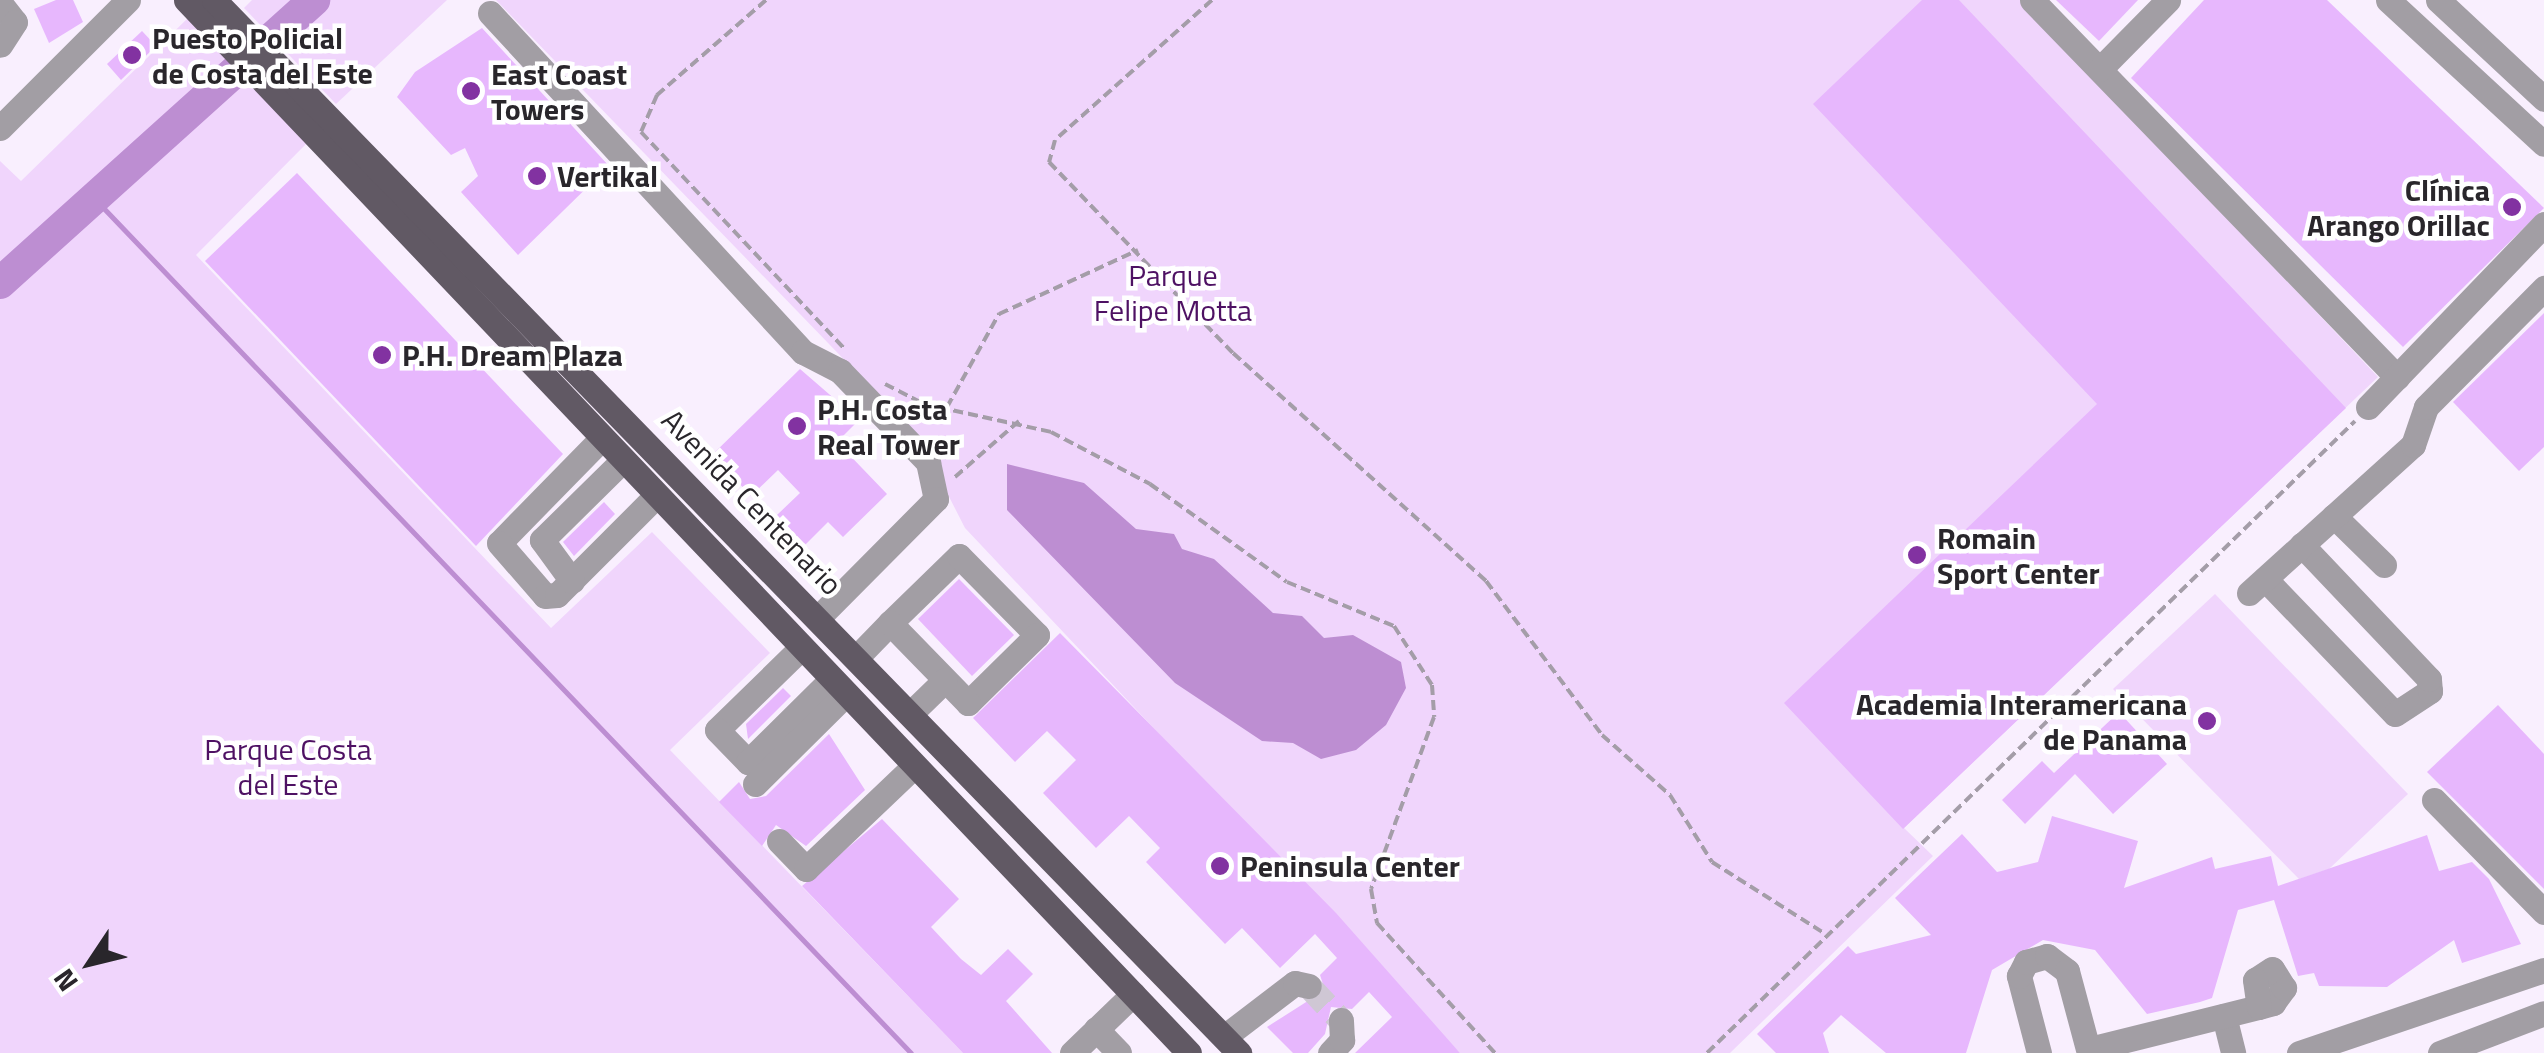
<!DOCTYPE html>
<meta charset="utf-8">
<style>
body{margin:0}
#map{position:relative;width:2544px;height:1053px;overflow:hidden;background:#f9effe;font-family:"Titillium Web",sans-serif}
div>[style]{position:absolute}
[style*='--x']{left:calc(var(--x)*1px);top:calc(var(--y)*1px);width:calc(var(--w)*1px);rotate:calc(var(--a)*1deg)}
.green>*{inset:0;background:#f0d5fc}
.water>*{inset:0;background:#bd8ed2}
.stream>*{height:5px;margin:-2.5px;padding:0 2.5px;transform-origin:2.5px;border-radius:2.5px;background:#bd8ed2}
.river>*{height:32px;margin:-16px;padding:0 16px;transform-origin:16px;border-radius:16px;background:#bd8ed2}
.building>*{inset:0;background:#e7b7fd}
.minor-tunnel>*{height:25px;margin-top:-12.5px;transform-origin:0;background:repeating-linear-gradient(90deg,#cfc7d4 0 25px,transparent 0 37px)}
.path>*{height:4px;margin-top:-2px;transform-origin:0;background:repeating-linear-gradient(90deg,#a49da8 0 10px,transparent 0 15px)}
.minor>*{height:25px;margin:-12.5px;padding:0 12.5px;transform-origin:12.5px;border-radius:12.5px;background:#a29ea4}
.major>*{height:25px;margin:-12.5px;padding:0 12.5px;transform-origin:12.5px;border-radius:12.5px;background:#615964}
.dots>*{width:28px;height:28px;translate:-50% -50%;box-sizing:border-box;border:5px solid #fff;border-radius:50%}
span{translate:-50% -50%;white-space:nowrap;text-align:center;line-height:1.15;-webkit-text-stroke:9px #fff;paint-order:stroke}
.poi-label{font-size:30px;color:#29262b;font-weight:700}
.left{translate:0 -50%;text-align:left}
.right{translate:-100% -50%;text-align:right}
.park-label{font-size:30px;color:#4e1163}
.street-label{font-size:30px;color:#29262b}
.north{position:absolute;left:40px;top:913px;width:100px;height:100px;-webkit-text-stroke:8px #fff;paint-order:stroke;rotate:235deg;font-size:28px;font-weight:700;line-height:40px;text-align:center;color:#29262b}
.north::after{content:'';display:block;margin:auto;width:35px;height:45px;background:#29262b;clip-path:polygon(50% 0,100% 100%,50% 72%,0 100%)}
</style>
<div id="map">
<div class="green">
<i style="clip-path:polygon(252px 0,447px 0,336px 104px,244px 8px)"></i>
<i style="clip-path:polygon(496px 0,2020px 0,2378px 377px,1904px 828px,1933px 856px,1730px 1053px,1460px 1053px,965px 528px,918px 436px)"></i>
<i style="clip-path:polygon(189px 17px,308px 142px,196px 255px,551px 628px,652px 532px,770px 653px,670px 750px,963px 1053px,0 1053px,0 161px,21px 181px)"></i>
<i style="clip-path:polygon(2215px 594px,2408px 794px,2329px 869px,2299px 879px,2113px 689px)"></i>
</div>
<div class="water">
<i style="clip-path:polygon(1007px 464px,1084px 483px,1136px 529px,1174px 534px,1182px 549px,1214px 559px,1273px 613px,1302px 616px,1324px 638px,1353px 635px,1401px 662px,1406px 688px,1386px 725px,1356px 750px,1321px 759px,1293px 743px,1262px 741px,1175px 683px,1007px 510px)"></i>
</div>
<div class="stream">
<i style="--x:92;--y:196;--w:1185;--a:46.3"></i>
</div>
<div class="river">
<i style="--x:0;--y:283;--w:423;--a:-42"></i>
</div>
<div class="building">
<i style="clip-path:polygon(56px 0,73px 0,83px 22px,49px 43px,34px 9px)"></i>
<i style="clip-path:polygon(1922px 0,1959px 0,2346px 408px,1903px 829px,1784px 703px,2097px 404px,1813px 104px)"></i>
<i style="clip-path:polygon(2056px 0,2138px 0,2099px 41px)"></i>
<i style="clip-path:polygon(2204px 0,2327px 0,2544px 208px,2403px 347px,2131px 78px)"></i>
<i style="clip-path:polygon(482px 28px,609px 166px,518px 255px,461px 192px,478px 176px,465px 148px,451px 155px,397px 97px,415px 72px)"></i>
<i style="clip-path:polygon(142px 31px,156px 46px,121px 80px,107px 64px)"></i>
<i style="clip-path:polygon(297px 173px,563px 454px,476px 546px,205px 261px)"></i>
<i style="clip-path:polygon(2544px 313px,2544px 447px,2519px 471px,2453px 402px)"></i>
<i style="clip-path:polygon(800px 369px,859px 420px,837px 442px,887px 494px,843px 537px,828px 522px,805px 545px,777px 515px,800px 493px,778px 470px,751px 496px,712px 455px)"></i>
<i style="clip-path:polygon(604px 502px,615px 514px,574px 556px,563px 542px)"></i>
<i style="clip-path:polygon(959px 579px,1014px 635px,972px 676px,918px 619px)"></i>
<i style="clip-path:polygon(1060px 633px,1336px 913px,1460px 1053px,1355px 1053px,1392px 1017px,1369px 992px,1352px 1009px,1331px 1007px,1325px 1034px,1308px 1053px,1293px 1053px,1267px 1027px,1325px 990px,1320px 975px,1337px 958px,1315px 934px,1280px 968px,1242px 928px,1225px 944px,1146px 862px,1160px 848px,1129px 816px,1096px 848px,1043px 793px,1076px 760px,1047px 731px,1015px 762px,973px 718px)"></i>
<i style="clip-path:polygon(783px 688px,791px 696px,748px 739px,746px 724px)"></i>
<i style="clip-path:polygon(2498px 705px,2544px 754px,2544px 889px,2427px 772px)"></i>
<i style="clip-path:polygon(2119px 712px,2167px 764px,2113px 814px,2075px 774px,2025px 824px,2002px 800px,2042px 761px,2054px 773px)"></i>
<i style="clip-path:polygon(829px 734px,865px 790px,806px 846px,776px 825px,762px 846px,719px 802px,739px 782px,750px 799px,766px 796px)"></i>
<i style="clip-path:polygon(2052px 816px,2138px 841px,2124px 888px,2212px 857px,2215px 869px,2271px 856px,2278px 886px,2427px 835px,2439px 871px,2472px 862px,2489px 879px,2521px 944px,2462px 963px,2454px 940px,2387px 987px,2319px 986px,2314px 973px,2298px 976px,2274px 900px,2238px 910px,2212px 998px,2200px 1002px,2147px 1014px,2095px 950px,2043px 940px,1992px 970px,1966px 1053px,1886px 1053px,1841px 1015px,1823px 1033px,1829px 1053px,1776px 1053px,1757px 1034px,1848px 946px,1856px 954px,1931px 935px,1895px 898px,1962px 834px,1997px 872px,2038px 862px)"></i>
<i style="clip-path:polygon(882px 819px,959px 899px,931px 927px,961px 959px,981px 975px,1008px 949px,1033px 974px,1006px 1001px,1052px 1053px,963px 1053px,802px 886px)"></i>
</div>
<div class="minor-tunnel">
<i style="--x:1309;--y:986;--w:47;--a:46.7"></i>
</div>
<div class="path">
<i style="--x:766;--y:0;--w:145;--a:138.9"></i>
<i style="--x:657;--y:95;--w:40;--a:113.4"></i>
<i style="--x:641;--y:132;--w:296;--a:46.8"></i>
<i style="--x:1212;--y:0;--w:210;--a:138.3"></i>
<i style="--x:1055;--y:140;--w:23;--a:105"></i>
<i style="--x:1049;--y:162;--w:265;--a:46.1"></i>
<i style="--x:1233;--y:353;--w:341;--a:42"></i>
<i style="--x:1486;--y:581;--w:193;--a:53"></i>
<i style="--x:1602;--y:735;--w:91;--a:41.4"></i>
<i style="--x:1670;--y:795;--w:79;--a:57.9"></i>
<i style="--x:1712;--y:862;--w:136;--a:32.4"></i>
<i style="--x:885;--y:384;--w:44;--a:27.1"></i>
<i style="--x:924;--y:404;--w:130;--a:12.4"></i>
<i style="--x:1051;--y:432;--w:112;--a:27.7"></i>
<i style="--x:1150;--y:484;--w:168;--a:35.6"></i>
<i style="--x:1287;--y:582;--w:116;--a:22.4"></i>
<i style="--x:1394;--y:626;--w:70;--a:57.2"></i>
<i style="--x:1432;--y:685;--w:32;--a:86"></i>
<i style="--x:1434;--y:717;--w:183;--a:110.1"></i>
<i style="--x:1371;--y:889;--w:35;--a:80"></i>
<i style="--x:1377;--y:923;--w:176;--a:47.8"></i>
<i style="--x:947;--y:407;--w:107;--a:-60.8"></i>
<i style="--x:999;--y:314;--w:153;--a:-24.7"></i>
<i style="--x:955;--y:477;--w:85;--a:-41.2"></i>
<i style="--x:1707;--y:1053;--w:905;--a:-44.28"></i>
</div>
<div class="minor">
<i style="--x:2032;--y:0;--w:525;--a:45.93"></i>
<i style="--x:2388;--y:0;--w:212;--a:42.7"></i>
<i style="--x:2438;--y:0;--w:145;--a:43"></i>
<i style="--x:0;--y:3;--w:24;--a:52"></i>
<i style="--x:15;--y:22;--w:27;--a:123"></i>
<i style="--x:490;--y:13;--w:461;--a:47.3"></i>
<i style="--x:803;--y:352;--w:42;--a:27.2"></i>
<i style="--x:840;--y:371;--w:127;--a:46"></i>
<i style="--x:928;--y:462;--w:38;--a:78"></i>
<i style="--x:936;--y:499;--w:166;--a:134.8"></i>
<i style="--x:2100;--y:69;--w:97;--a:-45.4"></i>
<i style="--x:0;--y:128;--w:181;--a:-45"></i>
<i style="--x:2368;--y:407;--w:254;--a:-46.1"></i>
<i style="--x:600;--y:440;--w:144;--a:134.4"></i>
<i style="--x:499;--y:543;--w:70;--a:49"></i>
<i style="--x:545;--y:596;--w:12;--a:-5"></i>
<i style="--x:557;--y:595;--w:139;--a:-45"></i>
<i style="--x:2334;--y:516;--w:70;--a:44.4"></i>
<i style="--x:2265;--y:579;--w:187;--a:46.1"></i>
<i style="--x:2395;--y:714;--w:42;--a:-33.3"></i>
<i style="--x:2430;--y:691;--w:12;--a:-95"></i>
<i style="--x:2429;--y:679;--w:185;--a:-133.5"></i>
<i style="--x:572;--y:581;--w:51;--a:-126.2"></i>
<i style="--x:542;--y:540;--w:111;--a:-44.6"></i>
<i style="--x:2249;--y:593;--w:221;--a:-42.1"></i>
<i style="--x:2413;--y:445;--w:40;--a:-71.1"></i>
<i style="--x:2426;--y:407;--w:168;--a:-45.2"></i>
<i style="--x:801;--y:648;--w:117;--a:135.7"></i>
<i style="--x:717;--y:730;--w:45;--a:45.9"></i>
<i style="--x:748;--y:762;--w:117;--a:-44.7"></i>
<i style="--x:857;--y:657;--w:47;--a:-45.9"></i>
<i style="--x:890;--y:623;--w:96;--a:-44.2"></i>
<i style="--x:959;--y:556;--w:111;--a:45.4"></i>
<i style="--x:1037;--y:635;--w:97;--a:135.4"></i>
<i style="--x:968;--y:703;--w:112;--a:-134.3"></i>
<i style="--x:911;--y:713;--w:47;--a:-44.1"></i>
<i style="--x:755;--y:784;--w:127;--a:-44.7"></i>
<i style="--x:2434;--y:800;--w:157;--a:45.5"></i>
<i style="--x:779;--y:841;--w:39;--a:46"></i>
<i style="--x:806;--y:869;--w:149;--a:-43.6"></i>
<i style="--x:2224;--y:1016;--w:38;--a:76"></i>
<i style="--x:1096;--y:1029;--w:33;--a:46"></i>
<i style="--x:1224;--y:1037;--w:89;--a:-37.3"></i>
<i style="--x:1295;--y:983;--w:14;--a:12"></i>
<i style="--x:2090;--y:1049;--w:174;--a:-14"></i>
<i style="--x:2259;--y:1007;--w:15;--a:-16"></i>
<i style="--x:2273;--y:1003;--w:19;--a:-54"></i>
<i style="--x:2284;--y:988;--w:22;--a:-122"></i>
<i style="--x:2272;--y:969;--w:20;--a:147"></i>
<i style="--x:2255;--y:980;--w:27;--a:82"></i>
<i style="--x:1072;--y:1053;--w:85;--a:-44"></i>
<i style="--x:1330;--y:1053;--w:18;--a:-47"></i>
<i style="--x:1342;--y:1040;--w:20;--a:-93"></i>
<i style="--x:2039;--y:1053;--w:80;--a:-104.6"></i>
<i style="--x:2019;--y:976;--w:16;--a:-63"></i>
<i style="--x:2026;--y:962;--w:22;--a:-16"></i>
<i style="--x:2047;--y:956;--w:25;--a:37"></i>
<i style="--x:2067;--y:971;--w:85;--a:75"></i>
<i style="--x:2299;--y:1053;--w:259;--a:-18.7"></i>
<i style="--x:2440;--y:1053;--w:111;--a:-21"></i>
</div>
<div class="major">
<i style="--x:186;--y:0;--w:1454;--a:46.39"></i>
<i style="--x:214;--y:0;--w:1470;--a:45.77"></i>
</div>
<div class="dots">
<i style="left:132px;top:55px;background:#8232a1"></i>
<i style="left:471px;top:91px;background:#8232a1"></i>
<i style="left:537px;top:176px;background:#8232a1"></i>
<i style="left:2512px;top:207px;background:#8232a1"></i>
<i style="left:382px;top:355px;background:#8232a1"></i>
<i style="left:797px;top:426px;background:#8232a1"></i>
<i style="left:1917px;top:555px;background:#8232a1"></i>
<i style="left:2207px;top:721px;background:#8232a1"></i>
<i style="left:1220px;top:866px;background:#8232a1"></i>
</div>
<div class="poi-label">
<span class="left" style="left:152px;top:55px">Puesto Policial<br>de Costa del Este</span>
<span class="left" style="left:491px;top:91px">East Coast<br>Towers</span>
<span class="left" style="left:557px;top:176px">Vertikal</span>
<span class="right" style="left:2490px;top:207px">Clínica<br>Arango Orillac</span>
<span class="left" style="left:402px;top:355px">P.H. Dream Plaza</span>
<span class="left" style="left:817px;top:426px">P.H. Costa<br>Real Tower</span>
<span class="left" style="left:1937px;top:555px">Romain<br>Sport Center</span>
<span class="right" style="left:2187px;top:721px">Academia Interamericana<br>de Panama</span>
<span class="left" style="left:1240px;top:866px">Peninsula Center</span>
</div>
<div class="park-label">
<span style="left:1173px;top:292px">Parque<br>Felipe Motta</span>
<span style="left:288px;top:766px">Parque Costa<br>del Este</span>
</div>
<div class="street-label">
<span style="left:752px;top:502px;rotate:46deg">Avenida Centenario</span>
</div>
<div class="north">N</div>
</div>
